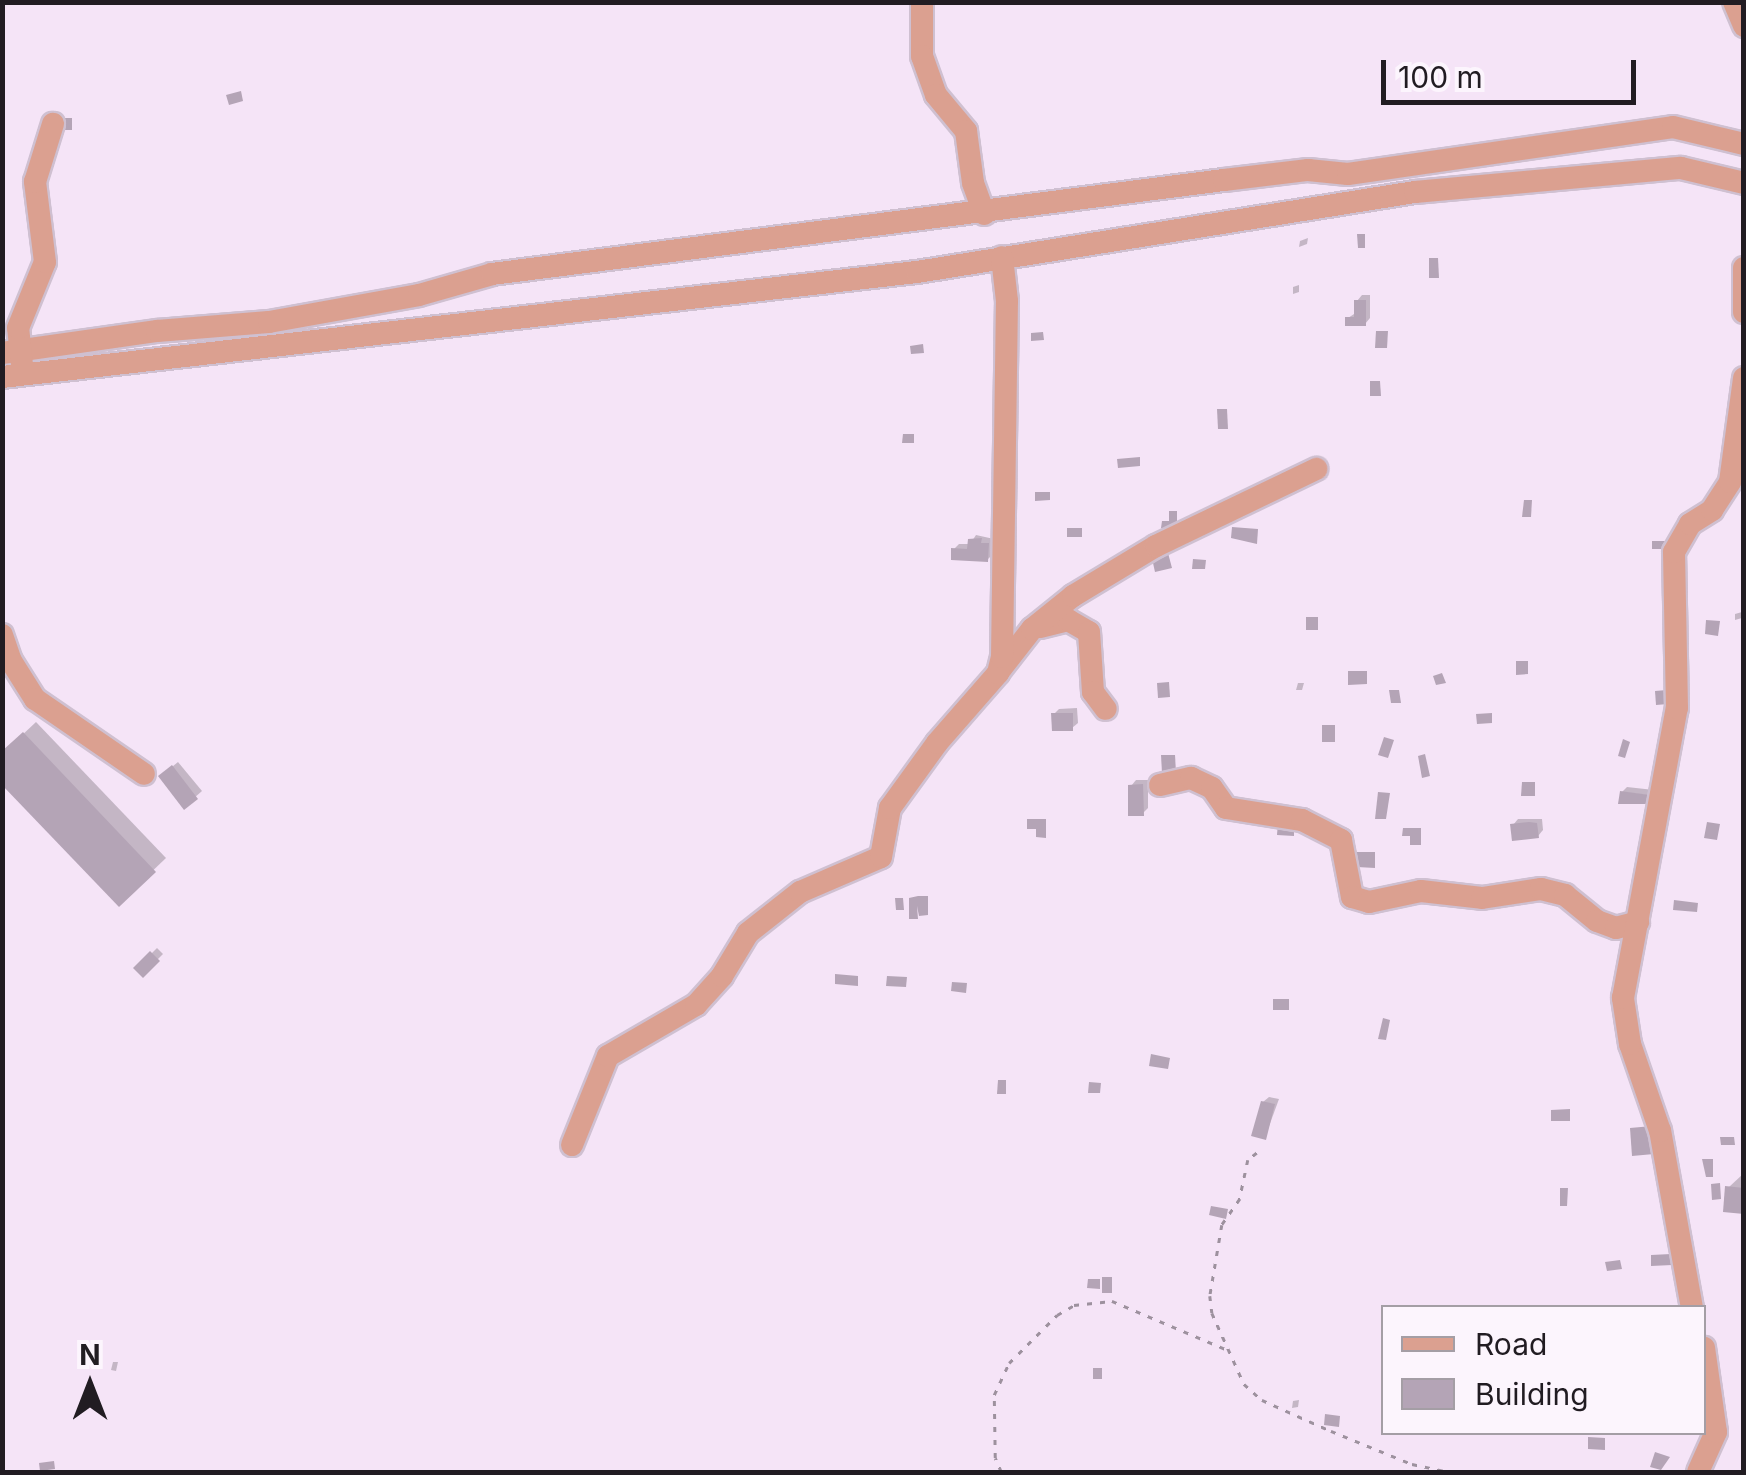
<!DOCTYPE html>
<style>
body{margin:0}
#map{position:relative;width:1746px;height:1475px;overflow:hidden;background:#f5e4f7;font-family:Inter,sans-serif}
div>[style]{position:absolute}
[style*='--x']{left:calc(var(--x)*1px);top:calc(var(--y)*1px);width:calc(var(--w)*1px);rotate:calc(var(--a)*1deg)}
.shadow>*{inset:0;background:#0003}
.building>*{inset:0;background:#b4a4b6}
.path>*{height:2.5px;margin-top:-1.25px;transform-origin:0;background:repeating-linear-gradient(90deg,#9d919e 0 5px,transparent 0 13px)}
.roads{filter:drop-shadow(2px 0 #cfc0d1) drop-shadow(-2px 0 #cfc0d1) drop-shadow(0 2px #cfc0d1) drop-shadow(0 -2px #cfc0d1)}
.minor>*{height:22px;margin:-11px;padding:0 11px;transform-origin:11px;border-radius:11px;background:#dba090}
span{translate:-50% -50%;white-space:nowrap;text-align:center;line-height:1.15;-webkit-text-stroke:10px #fcf5fd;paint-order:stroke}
.frame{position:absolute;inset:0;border:5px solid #211c22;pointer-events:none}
.legend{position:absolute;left:1381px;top:1305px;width:325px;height:130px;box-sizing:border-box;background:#fcf5fd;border:2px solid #a49ea5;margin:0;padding:12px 18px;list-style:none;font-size:30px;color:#211c22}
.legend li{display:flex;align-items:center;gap:20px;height:50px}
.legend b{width:50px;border:2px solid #a49ea5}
.north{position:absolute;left:40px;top:1335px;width:100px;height:100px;-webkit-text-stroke:8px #fcf5fd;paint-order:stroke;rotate:0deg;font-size:28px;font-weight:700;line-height:40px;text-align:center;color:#211c22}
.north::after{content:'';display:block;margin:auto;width:35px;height:45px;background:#211c22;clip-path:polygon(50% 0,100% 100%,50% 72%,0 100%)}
.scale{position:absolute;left:1381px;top:60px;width:255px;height:45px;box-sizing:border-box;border:5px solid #211c22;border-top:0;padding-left:12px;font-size:30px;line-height:35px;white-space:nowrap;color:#211c22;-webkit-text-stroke:8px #fcf5fd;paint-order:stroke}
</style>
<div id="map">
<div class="shadow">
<i style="clip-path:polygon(1308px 238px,1307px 244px,1299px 247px,1300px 241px)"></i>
<i style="clip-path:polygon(1299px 285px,1299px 292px,1293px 294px,1293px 287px)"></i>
<i style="clip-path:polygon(1362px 295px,1370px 295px,1370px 318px,1365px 324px,1348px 318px,1357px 312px,1357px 301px)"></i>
<i style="clip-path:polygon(976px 535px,994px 539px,993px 554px,987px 560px,954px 549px,959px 544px,970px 544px)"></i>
<i style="clip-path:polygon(1742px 612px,1742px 618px,1735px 620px,1735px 614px)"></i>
<i style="clip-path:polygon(1298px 683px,1304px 683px,1302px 690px,1296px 690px)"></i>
<i style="clip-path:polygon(1077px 708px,1078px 723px,1072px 728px,1054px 714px,1059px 709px)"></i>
<i style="clip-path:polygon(36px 722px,166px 858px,119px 903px,2px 754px)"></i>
<i style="clip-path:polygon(178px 762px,202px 791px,185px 806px,167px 771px)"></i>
<i style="clip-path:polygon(1136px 780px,1148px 780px,1148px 808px,1143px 813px,1131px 786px)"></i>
<i style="clip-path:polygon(1627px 787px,1654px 790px,1653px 796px,1622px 792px)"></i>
<i style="clip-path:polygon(1518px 819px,1542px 819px,1543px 830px,1538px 836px,1513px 825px)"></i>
<i style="clip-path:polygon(157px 948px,163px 954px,143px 974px,137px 968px)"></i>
<i style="clip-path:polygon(1269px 1097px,1279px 1099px,1265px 1137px,1263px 1102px)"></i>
<i style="clip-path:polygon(1744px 1173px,1744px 1211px,1728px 1188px)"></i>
<i style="clip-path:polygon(113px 1362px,118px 1362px,116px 1371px,111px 1370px)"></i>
<i style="clip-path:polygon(1299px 1400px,1298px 1407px,1292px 1408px,1293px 1401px)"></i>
</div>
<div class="building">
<i style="clip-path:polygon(241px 91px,243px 101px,229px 105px,226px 95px)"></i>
<i style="clip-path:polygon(60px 118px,72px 118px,72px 130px,60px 130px)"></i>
<i style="clip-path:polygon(1357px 234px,1365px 234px,1365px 248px,1358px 248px)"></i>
<i style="clip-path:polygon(1429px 258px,1438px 258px,1439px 278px,1429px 278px)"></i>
<i style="clip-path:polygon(1354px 300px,1366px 300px,1366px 326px,1345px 326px,1345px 317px,1354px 317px)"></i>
<i style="clip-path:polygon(1376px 331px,1388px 331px,1387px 348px,1375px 348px)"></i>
<i style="clip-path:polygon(1043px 332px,1044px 340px,1031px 341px,1031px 333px)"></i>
<i style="clip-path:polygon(923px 344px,924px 353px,911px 354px,910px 346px)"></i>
<i style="clip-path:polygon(1370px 381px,1380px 381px,1381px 396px,1370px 396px)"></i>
<i style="clip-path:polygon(1217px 409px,1227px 409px,1228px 429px,1218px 429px)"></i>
<i style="clip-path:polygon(903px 434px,914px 434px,914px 443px,902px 443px)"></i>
<i style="clip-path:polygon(1140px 457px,1140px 466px,1118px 468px,1117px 459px)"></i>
<i style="clip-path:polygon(1035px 492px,1050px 492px,1050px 500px,1035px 501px)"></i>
<i style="clip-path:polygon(1524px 500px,1532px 500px,1531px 517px,1522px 517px)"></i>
<i style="clip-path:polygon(1169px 511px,1177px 511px,1177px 529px,1161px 528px,1162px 521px,1169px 521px)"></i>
<i style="clip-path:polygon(1232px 527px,1258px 529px,1257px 544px,1231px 538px)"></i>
<i style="clip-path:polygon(1067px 528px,1082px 528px,1082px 537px,1067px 537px)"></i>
<i style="clip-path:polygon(982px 538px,981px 543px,989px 543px,988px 562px,951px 560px,951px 548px,967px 549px,968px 539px)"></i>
<i style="clip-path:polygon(1652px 541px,1667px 541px,1667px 549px,1652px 549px)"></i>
<i style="clip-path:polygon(1168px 553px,1172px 568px,1155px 572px,1153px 563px)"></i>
<i style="clip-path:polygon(1193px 559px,1206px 560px,1205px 569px,1192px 569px)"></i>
<i style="clip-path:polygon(1306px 617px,1318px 617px,1318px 630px,1306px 630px)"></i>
<i style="clip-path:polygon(1706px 620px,1720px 621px,1718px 636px,1705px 634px)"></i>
<i style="clip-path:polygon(1516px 661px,1528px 661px,1528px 674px,1516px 675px)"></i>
<i style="clip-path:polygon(1348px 671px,1367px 671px,1367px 684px,1348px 685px)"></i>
<i style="clip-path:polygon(1442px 673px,1446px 683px,1436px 685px,1433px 676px)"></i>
<i style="clip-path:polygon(1169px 682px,1170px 697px,1158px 698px,1157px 683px)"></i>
<i style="clip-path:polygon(1389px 690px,1399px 690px,1401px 703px,1391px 703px)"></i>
<i style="clip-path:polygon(1667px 690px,1668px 704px,1656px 705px,1655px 691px)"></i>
<i style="clip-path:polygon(1051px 713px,1073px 713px,1073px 731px,1052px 731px)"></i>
<i style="clip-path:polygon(1492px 713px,1492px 723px,1477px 724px,1476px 714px)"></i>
<i style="clip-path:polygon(1322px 725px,1335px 725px,1335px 742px,1322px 742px)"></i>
<i style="clip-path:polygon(23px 732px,156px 872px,119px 907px,2px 785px,2px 751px)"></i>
<i style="clip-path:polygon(1384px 737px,1394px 740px,1388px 758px,1378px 755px)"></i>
<i style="clip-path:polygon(1623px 739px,1630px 742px,1625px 758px,1618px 756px)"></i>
<i style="clip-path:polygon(1425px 754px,1430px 776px,1422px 778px,1418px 756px)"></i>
<i style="clip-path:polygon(1161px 755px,1175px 755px,1176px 772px,1162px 773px)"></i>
<i style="clip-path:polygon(172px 765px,198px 799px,184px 810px,158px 776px)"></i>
<i style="clip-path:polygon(1522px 782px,1535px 782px,1535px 796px,1521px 796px)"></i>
<i style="clip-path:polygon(1143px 784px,1144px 816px,1128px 816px,1128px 785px)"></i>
<i style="clip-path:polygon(1620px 791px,1650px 795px,1649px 804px,1618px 804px)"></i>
<i style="clip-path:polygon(1378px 792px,1390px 793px,1386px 819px,1375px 819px)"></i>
<i style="clip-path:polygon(1027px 819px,1046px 819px,1046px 838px,1036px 837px,1036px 829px,1027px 829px)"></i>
<i style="clip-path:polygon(1278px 822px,1294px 823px,1294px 836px,1277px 835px)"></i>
<i style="clip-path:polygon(1529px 822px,1537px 823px,1539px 838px,1512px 841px,1510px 824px)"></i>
<i style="clip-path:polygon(1707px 822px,1720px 824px,1717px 840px,1704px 838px)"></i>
<i style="clip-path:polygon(1403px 828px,1421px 828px,1421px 845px,1410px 845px,1410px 836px,1402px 836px)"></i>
<i style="clip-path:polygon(1357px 852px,1375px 852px,1375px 868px,1357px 867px)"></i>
<i style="clip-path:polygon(918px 896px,928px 896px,928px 915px,919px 916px,917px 906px,918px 919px,909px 919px,909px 898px)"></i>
<i style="clip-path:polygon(895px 898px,903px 898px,904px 910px,896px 910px)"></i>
<i style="clip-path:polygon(1674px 900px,1698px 903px,1697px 912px,1673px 910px)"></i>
<i style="clip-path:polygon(150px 951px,160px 961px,143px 978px,133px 968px)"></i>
<i style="clip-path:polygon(835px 974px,858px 976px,858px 986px,835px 984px)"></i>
<i style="clip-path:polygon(887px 976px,907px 977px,906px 987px,886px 986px)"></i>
<i style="clip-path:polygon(952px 982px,967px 983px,966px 993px,951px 991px)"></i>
<i style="clip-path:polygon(1273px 999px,1289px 999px,1289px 1010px,1273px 1010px)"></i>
<i style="clip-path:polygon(1383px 1018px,1390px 1020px,1386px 1040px,1378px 1039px)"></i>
<i style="clip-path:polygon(1151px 1054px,1170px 1058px,1168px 1069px,1149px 1066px)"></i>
<i style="clip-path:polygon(998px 1080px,1006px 1080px,1006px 1094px,997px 1094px)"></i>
<i style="clip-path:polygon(1089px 1082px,1101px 1083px,1100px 1093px,1088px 1093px)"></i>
<i style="clip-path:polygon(1261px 1101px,1275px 1104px,1266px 1140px,1251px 1136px)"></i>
<i style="clip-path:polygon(1570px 1109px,1570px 1121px,1551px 1121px,1551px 1110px)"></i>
<i style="clip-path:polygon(1652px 1126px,1654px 1154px,1632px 1156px,1630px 1128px)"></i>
<i style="clip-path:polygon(1720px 1137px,1734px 1137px,1735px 1145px,1721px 1145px)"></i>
<i style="clip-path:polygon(1702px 1159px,1713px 1159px,1713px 1177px,1706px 1177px)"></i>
<i style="clip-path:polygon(1720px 1183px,1721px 1199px,1712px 1200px,1711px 1184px)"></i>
<i style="clip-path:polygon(1725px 1186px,1744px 1188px,1744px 1214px,1723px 1212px)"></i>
<i style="clip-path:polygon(1560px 1188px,1568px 1188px,1567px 1206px,1560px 1206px)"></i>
<i style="clip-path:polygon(1211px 1206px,1228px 1209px,1226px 1219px,1209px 1215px)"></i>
<i style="clip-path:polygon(1671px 1254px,1672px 1265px,1651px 1266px,1651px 1255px)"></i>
<i style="clip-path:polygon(1620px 1260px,1622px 1269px,1607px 1271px,1605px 1262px)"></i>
<i style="clip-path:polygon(1102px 1277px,1112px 1277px,1112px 1293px,1102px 1293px)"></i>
<i style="clip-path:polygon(1088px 1279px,1100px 1279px,1100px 1289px,1087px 1288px)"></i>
<i style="clip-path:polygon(1093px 1368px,1102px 1368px,1102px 1379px,1093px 1379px)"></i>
<i style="clip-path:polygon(1325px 1414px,1340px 1416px,1339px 1427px,1324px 1425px)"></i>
<i style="clip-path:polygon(1588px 1437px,1605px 1438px,1605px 1450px,1588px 1449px)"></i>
<i style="clip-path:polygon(1655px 1452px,1670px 1457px,1661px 1470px,1650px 1467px)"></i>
<i style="clip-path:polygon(54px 1461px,55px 1469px,40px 1471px,39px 1463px)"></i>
</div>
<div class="path">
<i style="--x:1257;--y:1153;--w:11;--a:142"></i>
<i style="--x:1248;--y:1160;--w:40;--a:102"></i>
<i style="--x:1240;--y:1199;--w:32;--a:125"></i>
<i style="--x:1222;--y:1225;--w:72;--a:99.6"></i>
<i style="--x:1210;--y:1296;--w:17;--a:83"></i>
<i style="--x:1212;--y:1313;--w:78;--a:65.7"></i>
<i style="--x:1244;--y:1384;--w:24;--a:42"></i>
<i style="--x:1262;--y:1400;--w:76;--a:24.2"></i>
<i style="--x:1331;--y:1431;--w:87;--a:22.2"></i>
<i style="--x:1412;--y:1464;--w:39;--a:12"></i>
<i style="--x:1001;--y:1472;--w:15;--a:-113"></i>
<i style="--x:995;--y:1458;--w:63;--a:-90.9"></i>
<i style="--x:994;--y:1395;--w:35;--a:-65"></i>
<i style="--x:1009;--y:1363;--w:68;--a:-45"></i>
<i style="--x:1057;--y:1315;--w:20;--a:-30"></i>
<i style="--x:1074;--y:1305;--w:38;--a:-6"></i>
<i style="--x:1112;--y:1301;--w:126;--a:22.9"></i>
</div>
<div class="roads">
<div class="minor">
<i style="--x:922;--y:2;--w:54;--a:90"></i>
<i style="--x:922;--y:56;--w:41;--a:70.3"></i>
<i style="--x:936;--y:95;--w:47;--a:50.2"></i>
<i style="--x:966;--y:131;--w:52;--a:82.3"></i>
<i style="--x:973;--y:183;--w:33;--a:70"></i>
<i style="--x:1734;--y:2;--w:26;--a:67"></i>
<i style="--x:1744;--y:268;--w:44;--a:90"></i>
<i style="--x:2;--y:353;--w:157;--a:-8.1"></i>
<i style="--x:157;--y:331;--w:112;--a:-4.6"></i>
<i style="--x:269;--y:322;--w:152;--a:-10.2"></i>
<i style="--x:419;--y:295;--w:76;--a:-16"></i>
<i style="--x:492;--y:274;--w:738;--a:-7.32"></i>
<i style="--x:1224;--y:180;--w:85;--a:-6.8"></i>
<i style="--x:1308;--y:170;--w:40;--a:5.7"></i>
<i style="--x:1348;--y:174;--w:328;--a:-8.2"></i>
<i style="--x:1673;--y:127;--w:73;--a:13.5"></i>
<i style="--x:22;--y:365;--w:37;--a:-96"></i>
<i style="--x:18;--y:328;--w:71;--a:-67.8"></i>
<i style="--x:45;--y:262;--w:81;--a:-97.1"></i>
<i style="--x:35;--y:182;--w:61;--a:-72.8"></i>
<i style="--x:2;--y:377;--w:921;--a:-6.55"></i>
<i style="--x:917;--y:272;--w:504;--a:-9.13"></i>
<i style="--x:1415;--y:192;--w:267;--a:-5.2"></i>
<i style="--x:1681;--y:168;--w:65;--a:13.4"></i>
<i style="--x:1040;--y:627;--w:29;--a:-14"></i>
<i style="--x:1068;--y:620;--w:24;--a:30"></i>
<i style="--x:1089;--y:632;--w:60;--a:86.2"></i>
<i style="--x:1093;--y:692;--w:21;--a:53"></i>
<i style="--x:2;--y:635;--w:28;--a:71"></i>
<i style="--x:11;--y:661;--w:45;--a:57.7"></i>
<i style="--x:35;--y:699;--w:132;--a:34.5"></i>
<i style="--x:1000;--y:670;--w:52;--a:-52"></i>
<i style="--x:1032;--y:629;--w:53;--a:-38.8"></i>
<i style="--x:1073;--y:596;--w:97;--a:-31.1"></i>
<i style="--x:1156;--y:546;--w:178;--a:-25.7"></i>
<i style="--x:1160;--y:785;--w:32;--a:-13"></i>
<i style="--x:1191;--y:778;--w:23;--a:25"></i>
<i style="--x:1212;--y:788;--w:24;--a:55"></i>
<i style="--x:1226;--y:808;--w:77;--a:9"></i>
<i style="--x:1302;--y:820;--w:44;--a:27.1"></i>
<i style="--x:1341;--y:840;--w:58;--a:79.1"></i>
<i style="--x:1352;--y:897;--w:18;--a:16"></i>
<i style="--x:1369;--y:902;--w:53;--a:-11.9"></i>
<i style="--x:1421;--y:891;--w:61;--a:6.5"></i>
<i style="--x:1482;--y:898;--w:60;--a:-8.7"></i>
<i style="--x:1541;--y:889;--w:25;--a:14"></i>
<i style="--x:1565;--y:895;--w:41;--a:39.1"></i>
<i style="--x:1597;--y:921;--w:20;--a:20"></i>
<i style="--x:1616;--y:928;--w:23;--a:-15"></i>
<i style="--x:572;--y:1145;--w:96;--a:-68"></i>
<i style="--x:608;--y:1056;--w:102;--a:-30.1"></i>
<i style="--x:696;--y:1005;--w:39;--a:-48"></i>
<i style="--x:722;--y:976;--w:50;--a:-58.8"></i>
<i style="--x:748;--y:933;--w:66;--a:-38.3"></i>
<i style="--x:800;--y:892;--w:88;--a:-23.4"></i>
<i style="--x:881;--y:857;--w:50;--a:-79.6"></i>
<i style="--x:890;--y:808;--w:80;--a:-54.1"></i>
<i style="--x:937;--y:743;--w:93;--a:-48.9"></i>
<i style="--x:998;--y:673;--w:16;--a:-76"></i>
<i style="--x:1002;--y:657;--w:356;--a:-89.2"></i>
<i style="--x:1007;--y:301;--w:44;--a:-96.5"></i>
<i style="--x:1692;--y:1308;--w:180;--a:-100.2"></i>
<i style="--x:1660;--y:1131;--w:92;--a:-109"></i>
<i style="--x:1630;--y:1044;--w:47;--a:-98.7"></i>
<i style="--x:1623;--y:998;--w:295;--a:-79.5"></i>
<i style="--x:1677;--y:708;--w:156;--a:-91.1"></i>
<i style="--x:1674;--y:552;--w:32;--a:-60"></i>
<i style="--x:1690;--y:524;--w:26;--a:-32"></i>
<i style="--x:1712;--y:510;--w:33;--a:-57"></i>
<i style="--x:1730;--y:482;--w:105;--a:-82.3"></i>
<i style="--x:1698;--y:1472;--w:44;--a:-65.8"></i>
<i style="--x:1716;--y:1432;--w:85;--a:-98.1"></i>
</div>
</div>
<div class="frame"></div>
<ul class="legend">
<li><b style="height:12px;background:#dba090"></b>Road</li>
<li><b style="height:28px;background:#b4a4b6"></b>Building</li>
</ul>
<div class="north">N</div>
<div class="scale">100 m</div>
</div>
